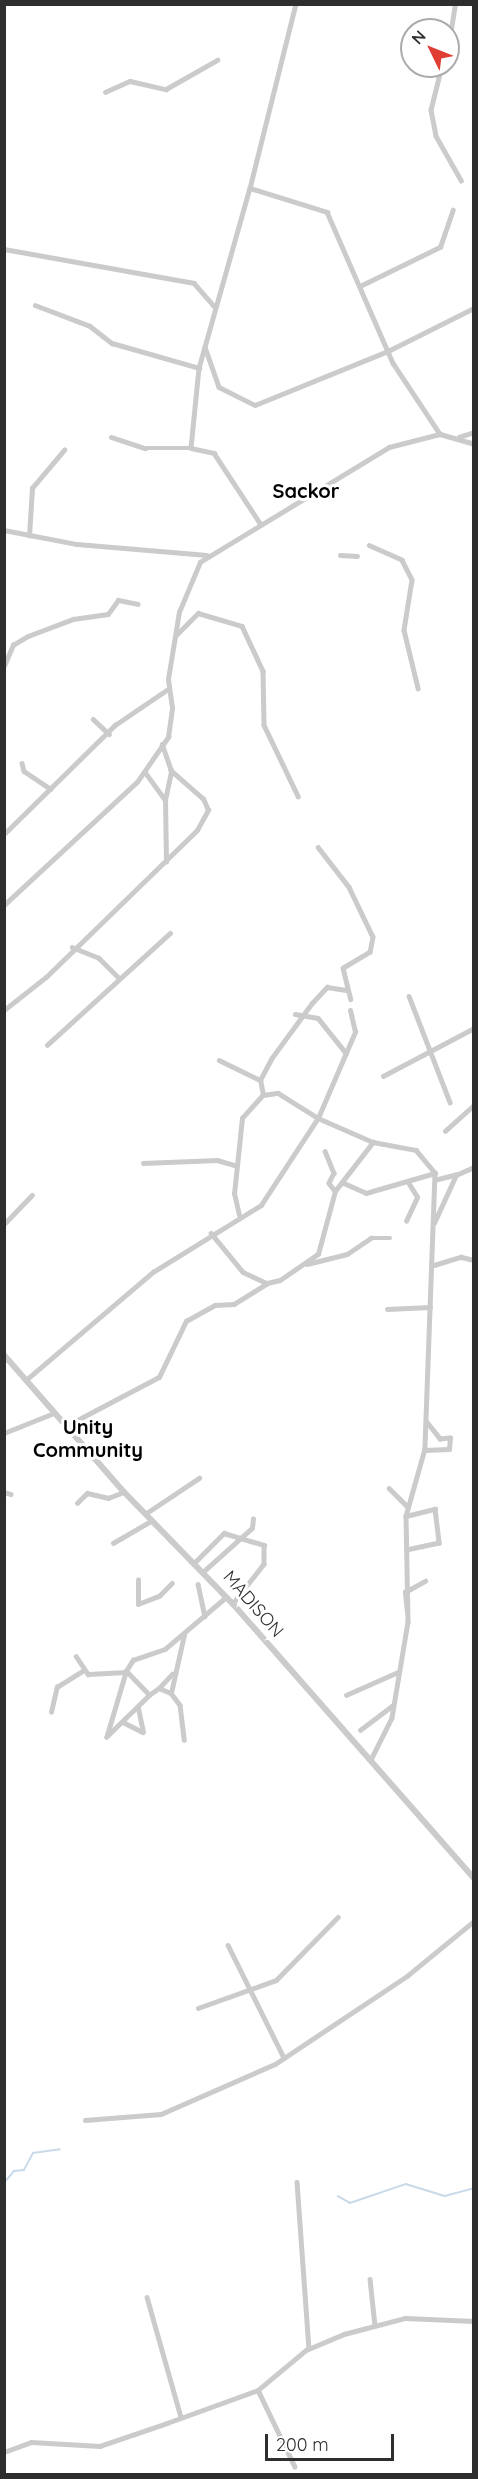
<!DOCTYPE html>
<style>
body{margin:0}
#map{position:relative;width:478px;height:2479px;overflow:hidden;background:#fff;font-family:Quicksand,sans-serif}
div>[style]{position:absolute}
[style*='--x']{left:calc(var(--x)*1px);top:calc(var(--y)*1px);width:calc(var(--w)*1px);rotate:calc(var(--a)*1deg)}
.stream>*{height:1.5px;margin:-0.75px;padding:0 0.75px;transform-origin:0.75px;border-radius:0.75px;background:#c8d9ea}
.minor>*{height:4.5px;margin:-2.25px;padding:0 2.25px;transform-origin:2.25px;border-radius:2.25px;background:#cbcbcb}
.tertiary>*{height:6px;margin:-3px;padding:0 3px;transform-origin:3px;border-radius:3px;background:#cbcbcb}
span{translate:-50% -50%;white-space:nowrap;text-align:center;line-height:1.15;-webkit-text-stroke:6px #fff;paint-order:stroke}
.street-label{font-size:18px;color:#2e2e2e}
.neighbourhood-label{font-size:20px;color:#000;font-weight:700}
.frame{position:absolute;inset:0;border:6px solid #2e2e2e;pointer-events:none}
.north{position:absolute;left:400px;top:18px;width:60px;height:60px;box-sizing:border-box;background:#fff;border:2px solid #ababab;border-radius:50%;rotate:313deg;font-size:16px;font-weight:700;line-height:24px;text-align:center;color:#2e2e2e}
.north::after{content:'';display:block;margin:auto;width:21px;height:27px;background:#e03e34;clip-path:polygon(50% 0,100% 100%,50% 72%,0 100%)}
.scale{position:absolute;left:265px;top:2434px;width:129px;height:27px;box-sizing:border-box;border:3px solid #2e2e2e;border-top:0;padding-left:8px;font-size:18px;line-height:21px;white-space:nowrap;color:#2e2e2e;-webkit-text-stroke:4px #fff;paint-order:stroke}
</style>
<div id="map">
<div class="stream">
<i style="--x:4;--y:2183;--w:16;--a:-50"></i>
<i style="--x:14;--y:2171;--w:10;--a:-6"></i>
<i style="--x:24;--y:2170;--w:19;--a:-62"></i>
<i style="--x:33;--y:2153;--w:27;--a:-8"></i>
<i style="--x:338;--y:2196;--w:14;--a:30"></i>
<i style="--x:350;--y:2203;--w:59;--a:-18.7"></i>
<i style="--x:406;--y:2184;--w:41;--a:17.1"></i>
<i style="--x:445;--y:2196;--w:30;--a:-15"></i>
</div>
<div class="minor">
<i style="--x:296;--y:4;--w:190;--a:104"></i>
<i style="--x:250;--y:188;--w:81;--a:17.3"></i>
<i style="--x:327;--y:212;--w:165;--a:66.4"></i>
<i style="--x:393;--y:363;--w:85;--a:56.5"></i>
<i style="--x:440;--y:434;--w:35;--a:16"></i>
<i style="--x:448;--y:48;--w:45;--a:-81"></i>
<i style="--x:442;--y:66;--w:45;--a:104"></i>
<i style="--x:431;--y:110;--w:26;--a:79"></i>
<i style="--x:436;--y:136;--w:51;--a:60.4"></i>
<i style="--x:105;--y:92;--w:27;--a:-24"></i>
<i style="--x:130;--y:81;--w:37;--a:13"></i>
<i style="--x:166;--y:89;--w:59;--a:-29.6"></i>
<i style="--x:250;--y:188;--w:187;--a:105.8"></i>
<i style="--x:199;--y:368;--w:80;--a:95.7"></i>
<i style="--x:191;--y:448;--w:24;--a:12"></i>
<i style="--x:214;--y:453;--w:84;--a:56.7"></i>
<i style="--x:4;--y:249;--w:193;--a:10.1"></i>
<i style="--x:194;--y:283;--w:30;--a:49"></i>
<i style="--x:362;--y:285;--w:87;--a:-26"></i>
<i style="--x:440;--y:247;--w:39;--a:-71"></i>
<i style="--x:35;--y:305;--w:59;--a:20.9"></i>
<i style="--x:90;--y:326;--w:28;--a:38"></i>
<i style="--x:112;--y:343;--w:91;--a:16"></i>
<i style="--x:205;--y:347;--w:42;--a:70.7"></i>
<i style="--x:219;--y:387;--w:40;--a:26.6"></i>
<i style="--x:255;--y:405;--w:144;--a:-22.1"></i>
<i style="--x:388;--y:351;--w:96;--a:-26.6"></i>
<i style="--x:111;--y:437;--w:36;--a:18"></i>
<i style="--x:145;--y:448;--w:46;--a:0"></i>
<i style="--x:459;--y:437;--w:16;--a:-18"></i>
<i style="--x:4;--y:530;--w:74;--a:10.9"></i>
<i style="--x:77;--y:544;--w:130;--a:4.8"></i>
<i style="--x:29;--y:536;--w:48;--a:-86.4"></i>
<i style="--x:32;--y:488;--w:50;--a:-49.9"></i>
<i style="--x:369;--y:545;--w:36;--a:24"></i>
<i style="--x:402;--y:560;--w:22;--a:63"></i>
<i style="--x:412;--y:580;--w:51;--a:99.1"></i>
<i style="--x:404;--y:630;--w:60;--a:76.4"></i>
<i style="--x:340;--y:555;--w:17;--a:3"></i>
<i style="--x:176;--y:635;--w:31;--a:-45"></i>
<i style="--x:198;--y:613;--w:46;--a:16.5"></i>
<i style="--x:242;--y:626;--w:50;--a:65"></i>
<i style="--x:263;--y:671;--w:54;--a:88.9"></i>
<i style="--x:264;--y:725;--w:79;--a:64.4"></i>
<i style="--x:4;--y:666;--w:23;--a:-67"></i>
<i style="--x:13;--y:645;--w:17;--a:-31"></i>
<i style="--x:28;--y:636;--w:48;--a:-20.7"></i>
<i style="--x:73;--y:619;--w:35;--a:-8"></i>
<i style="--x:108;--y:614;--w:17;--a:-54"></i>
<i style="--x:118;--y:600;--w:20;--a:11"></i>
<i style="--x:93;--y:719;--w:22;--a:43"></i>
<i style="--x:22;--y:763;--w:8;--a:76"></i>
<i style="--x:24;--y:771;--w:32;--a:34"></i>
<i style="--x:145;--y:772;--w:34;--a:54"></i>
<i style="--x:4;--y:834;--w:156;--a:-44.5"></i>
<i style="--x:115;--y:725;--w:64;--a:-34.2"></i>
<i style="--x:318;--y:847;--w:51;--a:52.2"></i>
<i style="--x:349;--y:887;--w:55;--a:64.4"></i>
<i style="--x:373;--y:937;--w:15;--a:101"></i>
<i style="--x:370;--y:952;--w:31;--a:149"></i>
<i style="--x:343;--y:968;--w:32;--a:76"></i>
<i style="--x:166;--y:862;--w:62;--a:-90.9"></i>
<i style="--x:165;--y:800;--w:30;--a:-78"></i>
<i style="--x:4;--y:905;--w:181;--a:-42.8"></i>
<i style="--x:137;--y:782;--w:55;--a:-55.4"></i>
<i style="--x:168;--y:737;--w:29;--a:-82"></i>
<i style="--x:172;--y:708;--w:29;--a:-98"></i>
<i style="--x:168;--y:679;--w:68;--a:-80.7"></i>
<i style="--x:179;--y:612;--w:54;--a:-67.2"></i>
<i style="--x:200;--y:562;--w:221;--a:-31.3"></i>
<i style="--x:389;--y:447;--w:53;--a:-14.3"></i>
<i style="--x:72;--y:947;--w:29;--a:22"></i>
<i style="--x:99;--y:958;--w:28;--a:45"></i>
<i style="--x:409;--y:996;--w:114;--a:68.9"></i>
<i style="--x:4;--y:1010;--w:53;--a:-38.2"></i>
<i style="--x:46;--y:977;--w:211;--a:-44.2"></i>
<i style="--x:197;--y:830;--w:23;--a:-61"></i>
<i style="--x:208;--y:810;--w:12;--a:-114"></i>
<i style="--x:203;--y:799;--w:43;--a:-138.8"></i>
<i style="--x:171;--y:771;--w:28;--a:-109"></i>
<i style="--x:295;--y:1014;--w:23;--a:10"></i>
<i style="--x:318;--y:1018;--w:45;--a:51.3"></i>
<i style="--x:47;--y:1045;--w:166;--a:-42.3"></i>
<i style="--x:219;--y:1060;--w:46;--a:26"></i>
<i style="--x:383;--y:1076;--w:103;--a:-27.8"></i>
<i style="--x:263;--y:1095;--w:15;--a:-101"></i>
<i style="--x:260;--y:1080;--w:24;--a:-62"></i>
<i style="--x:271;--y:1059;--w:69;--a:-53.8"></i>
<i style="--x:312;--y:1003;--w:22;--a:-47"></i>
<i style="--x:327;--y:987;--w:19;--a:9"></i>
<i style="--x:445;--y:1131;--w:39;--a:-42"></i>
<i style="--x:325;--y:1151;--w:24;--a:68"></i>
<i style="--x:334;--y:1173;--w:11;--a:117"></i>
<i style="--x:329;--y:1183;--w:10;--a:53"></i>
<i style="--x:143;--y:1163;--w:74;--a:-2.3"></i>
<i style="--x:217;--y:1160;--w:19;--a:16"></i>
<i style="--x:456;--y:1175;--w:20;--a:-24"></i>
<i style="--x:344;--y:1183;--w:24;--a:24"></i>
<i style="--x:366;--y:1193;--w:72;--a:-16.2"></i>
<i style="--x:239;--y:1215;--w:22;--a:-103"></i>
<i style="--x:234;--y:1194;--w:76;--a:-84"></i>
<i style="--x:242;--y:1118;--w:31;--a:-48"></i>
<i style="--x:263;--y:1095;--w:15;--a:-8"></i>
<i style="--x:278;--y:1093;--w:47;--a:32"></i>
<i style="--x:318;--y:1118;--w:94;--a:-66.7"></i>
<i style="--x:355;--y:1032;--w:22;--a:-103"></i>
<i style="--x:406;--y:1221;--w:26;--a:-65"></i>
<i style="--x:417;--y:1197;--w:15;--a:-122"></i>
<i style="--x:434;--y:1223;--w:53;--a:-65.4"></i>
<i style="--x:456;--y:1175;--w:21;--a:166"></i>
<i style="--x:4;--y:1224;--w:40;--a:-46"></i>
<i style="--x:211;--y:1233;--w:50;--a:50.6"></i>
<i style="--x:243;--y:1272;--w:26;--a:25"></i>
<i style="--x:267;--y:1283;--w:13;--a:-13"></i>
<i style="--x:280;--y:1280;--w:46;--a:-34.4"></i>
<i style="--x:318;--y:1254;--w:65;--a:-74.9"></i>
<i style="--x:335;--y:1191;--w:62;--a:-52.2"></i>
<i style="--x:373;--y:1142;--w:44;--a:10.5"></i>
<i style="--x:416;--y:1150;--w:30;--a:50"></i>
<i style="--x:435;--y:1173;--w:276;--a:92.1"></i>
<i style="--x:425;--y:1449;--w:70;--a:105.8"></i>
<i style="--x:406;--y:1516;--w:106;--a:88.9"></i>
<i style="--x:408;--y:1622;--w:97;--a:99.5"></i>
<i style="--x:392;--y:1718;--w:47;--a:116.6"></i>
<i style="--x:307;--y:1264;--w:41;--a:-14"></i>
<i style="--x:347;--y:1254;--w:29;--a:-34"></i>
<i style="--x:371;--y:1238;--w:19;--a:0"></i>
<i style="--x:434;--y:1265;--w:28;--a:-17"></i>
<i style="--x:461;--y:1257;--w:13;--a:13"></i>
<i style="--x:387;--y:1309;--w:43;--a:-2.7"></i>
<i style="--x:26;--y:1380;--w:167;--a:-40.4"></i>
<i style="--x:153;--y:1272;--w:127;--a:-31.8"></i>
<i style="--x:261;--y:1205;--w:104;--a:-56.8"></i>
<i style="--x:318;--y:1118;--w:60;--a:23.6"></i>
<i style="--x:66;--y:1426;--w:105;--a:-27.8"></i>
<i style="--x:159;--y:1377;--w:62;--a:-64.3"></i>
<i style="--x:186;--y:1321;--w:33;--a:-29"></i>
<i style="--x:215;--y:1305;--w:19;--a:-3"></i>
<i style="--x:234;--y:1304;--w:39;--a:-32"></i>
<i style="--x:4;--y:1433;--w:54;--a:-21.8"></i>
<i style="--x:424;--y:1450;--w:25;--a:-2"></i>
<i style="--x:449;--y:1449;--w:11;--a:-85"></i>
<i style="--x:450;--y:1438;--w:10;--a:174"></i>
<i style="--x:440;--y:1439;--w:21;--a:-129"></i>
<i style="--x:389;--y:1488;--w:27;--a:45"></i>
<i style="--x:4;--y:1492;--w:7;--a:16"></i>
<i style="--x:77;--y:1503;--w:14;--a:-45"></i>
<i style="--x:87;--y:1493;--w:22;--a:13"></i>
<i style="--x:108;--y:1498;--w:17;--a:-21"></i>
<i style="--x:145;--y:1514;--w:65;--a:-33.7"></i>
<i style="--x:406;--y:1516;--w:30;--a:-14"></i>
<i style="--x:435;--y:1509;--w:34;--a:83"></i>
<i style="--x:439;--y:1543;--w:33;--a:168"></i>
<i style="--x:113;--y:1543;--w:44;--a:-30.1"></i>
<i style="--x:195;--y:1562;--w:41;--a:-45"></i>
<i style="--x:224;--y:1533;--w:42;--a:16.7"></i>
<i style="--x:264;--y:1545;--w:19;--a:90"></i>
<i style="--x:264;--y:1564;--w:51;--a:127.8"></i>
<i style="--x:204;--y:1571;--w:64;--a:-41.9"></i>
<i style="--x:252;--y:1528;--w:9;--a:-84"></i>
<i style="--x:198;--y:1584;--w:33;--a:78"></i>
<i style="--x:138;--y:1604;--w:22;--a:-21"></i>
<i style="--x:159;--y:1596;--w:18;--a:-45"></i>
<i style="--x:138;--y:1604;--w:24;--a:-90"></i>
<i style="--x:407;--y:1612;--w:20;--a:-96"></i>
<i style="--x:405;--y:1592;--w:23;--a:-29"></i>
<i style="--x:76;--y:1656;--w:22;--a:56"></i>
<i style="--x:88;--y:1674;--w:38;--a:-3"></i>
<i style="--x:159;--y:1688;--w:19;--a:-47"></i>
<i style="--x:171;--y:1693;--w:59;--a:-77.4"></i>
<i style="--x:149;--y:1695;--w:12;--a:-35"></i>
<i style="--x:159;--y:1688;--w:13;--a:23"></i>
<i style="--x:171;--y:1693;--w:15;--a:53"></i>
<i style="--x:180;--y:1705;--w:35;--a:83"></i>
<i style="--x:346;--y:1695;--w:57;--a:-23.9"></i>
<i style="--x:51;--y:1712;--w:26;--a:-77"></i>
<i style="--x:57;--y:1687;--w:32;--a:-32"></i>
<i style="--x:123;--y:1722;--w:22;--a:27"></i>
<i style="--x:143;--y:1732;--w:25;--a:-102"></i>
<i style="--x:360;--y:1730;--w:41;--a:-37.1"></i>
<i style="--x:107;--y:1735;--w:67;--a:-73.5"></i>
<i style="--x:106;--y:1737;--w:60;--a:-44.3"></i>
<i style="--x:149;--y:1695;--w:33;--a:-134"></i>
<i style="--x:126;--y:1671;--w:13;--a:-58"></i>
<i style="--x:133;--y:1660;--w:34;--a:-19"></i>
<i style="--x:165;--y:1649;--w:80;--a:-40.4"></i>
<i style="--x:228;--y:1945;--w:126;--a:63.6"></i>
<i style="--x:198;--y:2008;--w:83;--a:-19.7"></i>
<i style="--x:276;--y:1980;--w:88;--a:-45.5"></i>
<i style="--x:85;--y:2120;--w:76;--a:-4.5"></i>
<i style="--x:161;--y:2114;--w:124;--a:-23.7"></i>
<i style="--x:275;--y:2064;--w:159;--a:-33.7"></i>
<i style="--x:407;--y:1976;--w:87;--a:-39.4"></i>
<i style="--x:297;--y:2182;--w:166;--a:85.9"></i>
<i style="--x:370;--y:2279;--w:47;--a:83.9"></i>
<i style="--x:147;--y:2297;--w:125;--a:74.2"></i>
<i style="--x:258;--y:2390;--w:85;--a:64.3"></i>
<i style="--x:4;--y:2452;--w:29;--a:-20"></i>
<i style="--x:31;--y:2442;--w:69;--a:3.3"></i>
<i style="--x:100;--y:2446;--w:71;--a:-18.9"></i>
<i style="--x:167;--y:2423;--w:97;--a:-19.9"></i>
<i style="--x:258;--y:2390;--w:62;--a:-39.8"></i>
<i style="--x:306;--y:2350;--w:41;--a:-22.8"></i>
<i style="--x:344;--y:2334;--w:63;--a:-14.7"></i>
<i style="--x:405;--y:2318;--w:69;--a:2.5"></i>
</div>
<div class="tertiary">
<i style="--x:4;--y:1355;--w:182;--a:48.8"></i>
<i style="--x:124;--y:1492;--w:156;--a:45.8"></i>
<i style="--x:233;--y:1604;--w:365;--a:48.7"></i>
</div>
<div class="street-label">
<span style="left:253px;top:1604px;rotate:49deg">MADISON</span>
</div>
<div class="neighbourhood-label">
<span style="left:306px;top:490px">Sackor</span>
<span style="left:88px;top:1438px">Unity<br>Community</span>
</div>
<div class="frame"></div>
<div class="north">N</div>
<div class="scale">200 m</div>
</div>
